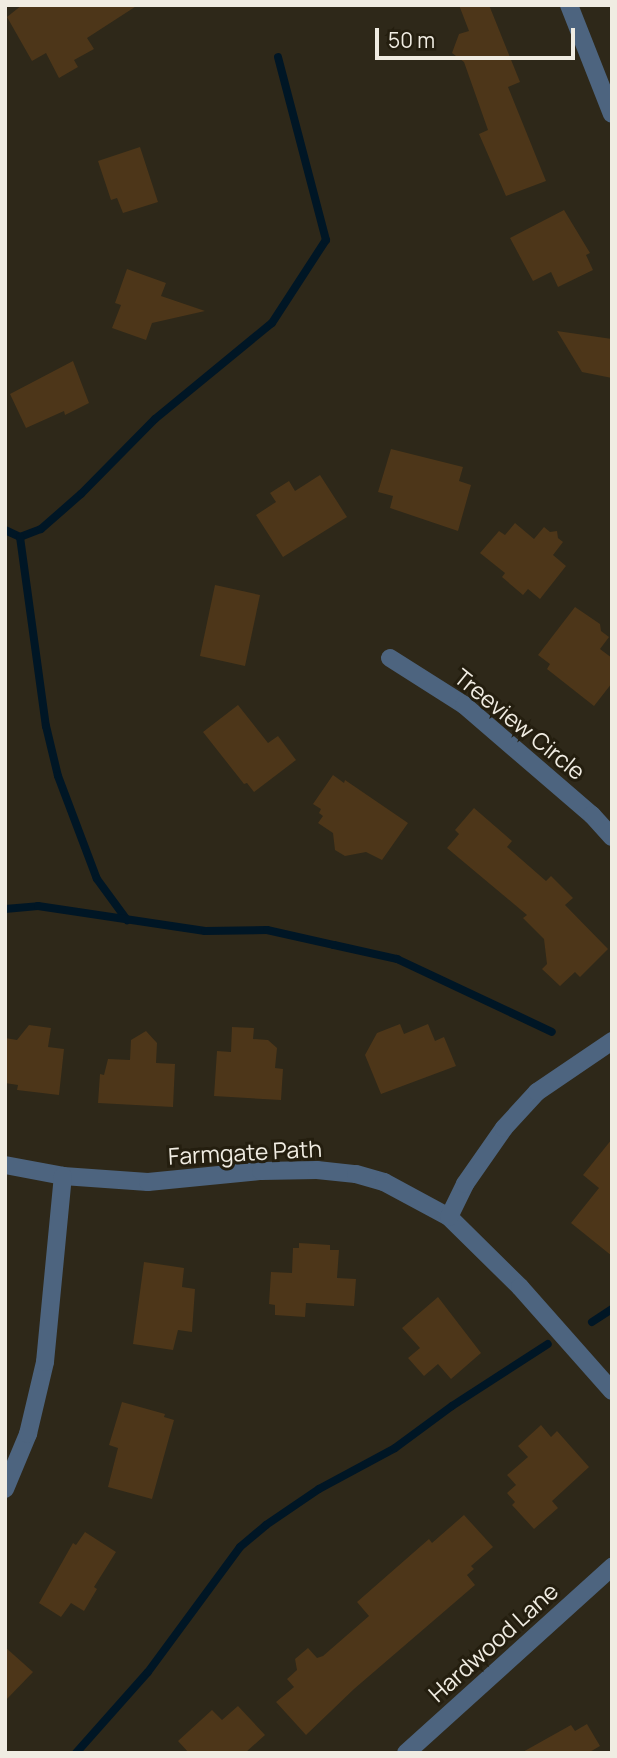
<!DOCTYPE html>
<style>
body{margin:0}
#map{position:relative;width:617px;height:1758px;overflow:hidden;background:#2e2819;font-family:Manrope,sans-serif}
div>[style]{position:absolute}
[style*='--x']{left:calc(var(--x)*1px);top:calc(var(--y)*1px);width:calc(var(--w)*1px);rotate:calc(var(--a)*1deg)}
.stream>*{height:8px;margin:-4px;padding:0 4px;transform-origin:4px;border-radius:4px;background:#001625}
.building>*{inset:0;background:#4d3619}
.minor>*{height:18px;margin:-9px;padding:0 9px;transform-origin:9px;border-radius:9px;background:#4d647f}
span{translate:-50% -50%;white-space:nowrap;text-align:center;line-height:1.15;-webkit-text-stroke:6px #241e0f;paint-order:stroke}
.street-label{font-size:23px;color:#f0ece2}
.frame{position:absolute;inset:0;border:7px solid #f0ece2;pointer-events:none}
.scale{position:absolute;left:375px;top:28px;width:200px;height:32px;box-sizing:border-box;border:4px solid #f0ece2;border-top:0;padding-left:9px;font-size:21px;line-height:24px;white-space:nowrap;color:#f0ece2;-webkit-text-stroke:5px #241e0f;paint-order:stroke}
</style>
<div id="map">
<div class="stream">
<i style="--x:5;--y:530;--w:17;--a:25"></i>
<i style="--x:20;--y:537;--w:22;--a:-21"></i>
<i style="--x:41;--y:529;--w:53;--a:-41.2"></i>
<i style="--x:81;--y:494;--w:105;--a:-45.4"></i>
<i style="--x:155;--y:419;--w:151;--a:-39.4"></i>
<i style="--x:272;--y:323;--w:99;--a:-57"></i>
<i style="--x:326;--y:240;--w:189;--a:-104.7"></i>
<i style="--x:20;--y:537;--w:191;--a:82.2"></i>
<i style="--x:46;--y:726;--w:51;--a:76.5"></i>
<i style="--x:58;--y:776;--w:110;--a:69.3"></i>
<i style="--x:97;--y:879;--w:51;--a:53.8"></i>
<i style="--x:5;--y:909;--w:33;--a:-5"></i>
<i style="--x:38;--y:906;--w:169;--a:8.5"></i>
<i style="--x:205;--y:931;--w:62;--a:-0.9"></i>
<i style="--x:267;--y:930;--w:69;--a:12.6"></i>
<i style="--x:334;--y:945;--w:65;--a:12.5"></i>
<i style="--x:397;--y:959;--w:171;--a:25.2"></i>
<i style="--x:592;--y:1322;--w:24;--a:-33"></i>
<i style="--x:76;--y:1753;--w:108;--a:-48.4"></i>
<i style="--x:148;--y:1672;--w:155;--a:-53.6"></i>
<i style="--x:240;--y:1547;--w:34;--a:-40"></i>
<i style="--x:266;--y:1525;--w:64;--a:-34.2"></i>
<i style="--x:319;--y:1489;--w:86;--a:-28.3"></i>
<i style="--x:395;--y:1448;--w:71;--a:-36.4"></i>
<i style="--x:452;--y:1406;--w:114;--a:-32.9"></i>
</div>
<div class="building">
<i style="clip-path:polygon(22px 5px,138px 5px,87px 38px,94px 49px,74px 60px,78px 67px,59px 78px,46px 53px,32px 61px,7px 17px)"></i>
<i style="clip-path:polygon(459px 5px,489px 5px,520px 82px,508px 87px,546px 181px,506px 196px,479px 134px,488px 130px,464px 62px,452px 53px,459px 34px,469px 31px)"></i>
<i style="clip-path:polygon(140px 147px,158px 202px,123px 213px,117px 198px,111px 200px,98px 161px)"></i>
<i style="clip-path:polygon(564px 210px,590px 253px,586px 255px,593px 270px,558px 287px,551px 272px,533px 281px,510px 238px)"></i>
<i style="clip-path:polygon(127px 269px,166px 283px,161px 296px,205px 311px,152px 323px,146px 340px,112px 328px,121px 305px,115px 303px)"></i>
<i style="clip-path:polygon(557px 331px,612px 339px,612px 378px,582px 372px)"></i>
<i style="clip-path:polygon(73px 361px,89px 403px,65px 415px,64px 411px,26px 428px,10px 394px)"></i>
<i style="clip-path:polygon(391px 449px,463px 467px,459px 481px,471px 485px,458px 531px,390px 508px,393px 496px,378px 492px)"></i>
<i style="clip-path:polygon(320px 475px,347px 517px,283px 557px,256px 515px,276px 502px,270px 493px,289px 481px,295px 491px)"></i>
<i style="clip-path:polygon(515px 523px,534px 539px,544px 527px,550px 532px,557px 531px,558px 538px,563px 542px,553px 555px,566px 566px,540px 599px,528px 589px,523px 595px,502px 577px,505px 573px,480px 553px,499px 531px,505px 535px)"></i>
<i style="clip-path:polygon(215px 585px,260px 595px,245px 666px,200px 656px)"></i>
<i style="clip-path:polygon(575px 607px,600px 624px,601px 631px,609px 637px,600px 649px,612px 658px,612px 683px,594px 706px,547px 669px,550px 664px,538px 655px)"></i>
<i style="clip-path:polygon(238px 705px,268px 743px,278px 736px,296px 760px,254px 792px,247px 783px,244px 784px,203px 732px)"></i>
<i style="clip-path:polygon(333px 775px,344px 783px,345px 780px,408px 823px,382px 860px,366px 852px,345px 856px,335px 850px,333px 833px,318px 823px,323px 816px,319px 813px,321px 809px,313px 804px)"></i>
<i style="clip-path:polygon(474px 808px,512px 841px,507px 847px,546px 881px,551px 876px,573px 898px,565px 905px,608px 949px,580px 977px,575px 972px,560px 986px,542px 969px,547px 964px,544px 939px,523px 918px,527px 915px,447px 848px,459px 834px,455px 830px)"></i>
<i style="clip-path:polygon(400px 1024px,404px 1034px,428px 1024px,435px 1041px,444px 1037px,456px 1066px,381px 1094px,365px 1055px,377px 1033px)"></i>
<i style="clip-path:polygon(29px 1025px,51px 1028px,48px 1047px,64px 1049px,59px 1095px,17px 1090px,18px 1085px,5px 1083px,5px 1038px,17px 1040px)"></i>
<i style="clip-path:polygon(232px 1027px,254px 1028px,253px 1039px,268px 1040px,277px 1048px,275px 1068px,283px 1069px,281px 1100px,214px 1096px,217px 1051px,231px 1052px)"></i>
<i style="clip-path:polygon(146px 1031px,157px 1043px,156px 1063px,175px 1064px,173px 1107px,98px 1103px,100px 1074px,104px 1075px,108px 1059px,130px 1060px,131px 1040px)"></i>
<i style="clip-path:polygon(612px 1139px,612px 1256px,571px 1223px,599px 1188px,583px 1175px)"></i>
<i style="clip-path:polygon(299px 1243px,330px 1245px,330px 1250px,339px 1250px,337px 1278px,356px 1279px,354px 1306px,306px 1303px,305px 1317px,275px 1315px,275px 1305px,269px 1304px,271px 1272px,292px 1273px,293px 1248px,299px 1248px)"></i>
<i style="clip-path:polygon(144px 1262px,184px 1268px,182px 1287px,195px 1289px,192px 1332px,178px 1330px,173px 1350px,133px 1344px)"></i>
<i style="clip-path:polygon(438px 1297px,481px 1353px,451px 1379px,438px 1364px,424px 1376px,408px 1358px,420px 1348px,402px 1328px)"></i>
<i style="clip-path:polygon(122px 1402px,165px 1414px,164px 1417px,174px 1420px,152px 1499px,108px 1487px,118px 1448px,109px 1445px)"></i>
<i style="clip-path:polygon(541px 1425px,551px 1437px,557px 1431px,589px 1467px,552px 1501px,558px 1508px,534px 1529px,512px 1505px,515px 1502px,507px 1493px,516px 1485px,507px 1475px,528px 1457px,518px 1446px)"></i>
<i style="clip-path:polygon(464px 1515px,493px 1547px,471px 1566px,474px 1569px,467px 1575px,475px 1585px,354px 1689px,306px 1735px,276px 1702px,294px 1687px,287px 1679px,297px 1670px,295px 1659px,308px 1648px,317px 1658px,323px 1656px,369px 1616px,357px 1602px,429px 1539px,432px 1543px)"></i>
<i style="clip-path:polygon(85px 1532px,116px 1552px,94px 1587px,97px 1589px,84px 1611px,71px 1603px,61px 1617px,39px 1603px,73px 1543px,76px 1545px)"></i>
<i style="clip-path:polygon(5px 1647px,33px 1672px,5px 1701px)"></i>
<i style="clip-path:polygon(238px 1706px,265px 1735px,245px 1753px,189px 1753px,178px 1741px,212px 1710px,222px 1720px)"></i>
<i style="clip-path:polygon(587px 1724px,600px 1746px,588px 1753px,521px 1753px,571px 1725px,575px 1731px)"></i>
</div>
<div class="minor">
<i style="--x:569;--y:5;--w:117;--a:68.5"></i>
<i style="--x:390;--y:658;--w:88;--a:32.4"></i>
<i style="--x:464;--y:705;--w:169;--a:40.7"></i>
<i style="--x:592;--y:815;--w:30;--a:48"></i>
<i style="--x:5;--y:1165;--w:59;--a:10.7"></i>
<i style="--x:63;--y:1176;--w:85;--a:4"></i>
<i style="--x:148;--y:1182;--w:114;--a:-5.6"></i>
<i style="--x:261;--y:1171;--w:56;--a:-1"></i>
<i style="--x:317;--y:1170;--w:39;--a:6"></i>
<i style="--x:356;--y:1174;--w:29;--a:16"></i>
<i style="--x:384;--y:1182;--w:74;--a:28.3"></i>
<i style="--x:449;--y:1217;--w:100;--a:44.6"></i>
<i style="--x:520;--y:1287;--w:139;--a:48.5"></i>
<i style="--x:449;--y:1217;--w:37;--a:-64"></i>
<i style="--x:465;--y:1184;--w:68;--a:-55.1"></i>
<i style="--x:504;--y:1128;--w:49;--a:-47.5"></i>
<i style="--x:537;--y:1092;--w:91;--a:-34.2"></i>
<i style="--x:5;--y:1489;--w:60;--a:-67.3"></i>
<i style="--x:28;--y:1434;--w:74;--a:-76.7"></i>
<i style="--x:45;--y:1362;--w:187;--a:-84.5"></i>
<i style="--x:406;--y:1753;--w:278;--a:-42.1"></i>
</div>
<div class="street-label">
<span style="left:520px;top:724px;rotate:39deg">Treeview Circle</span>
<span style="left:245px;top:1152px;rotate:-3deg">Farmgate Path</span>
<span style="left:493px;top:1642px;rotate:-42deg">Hardwood Lane</span>
</div>
<div class="frame"></div>
<div class="scale">50 m</div>
</div>
